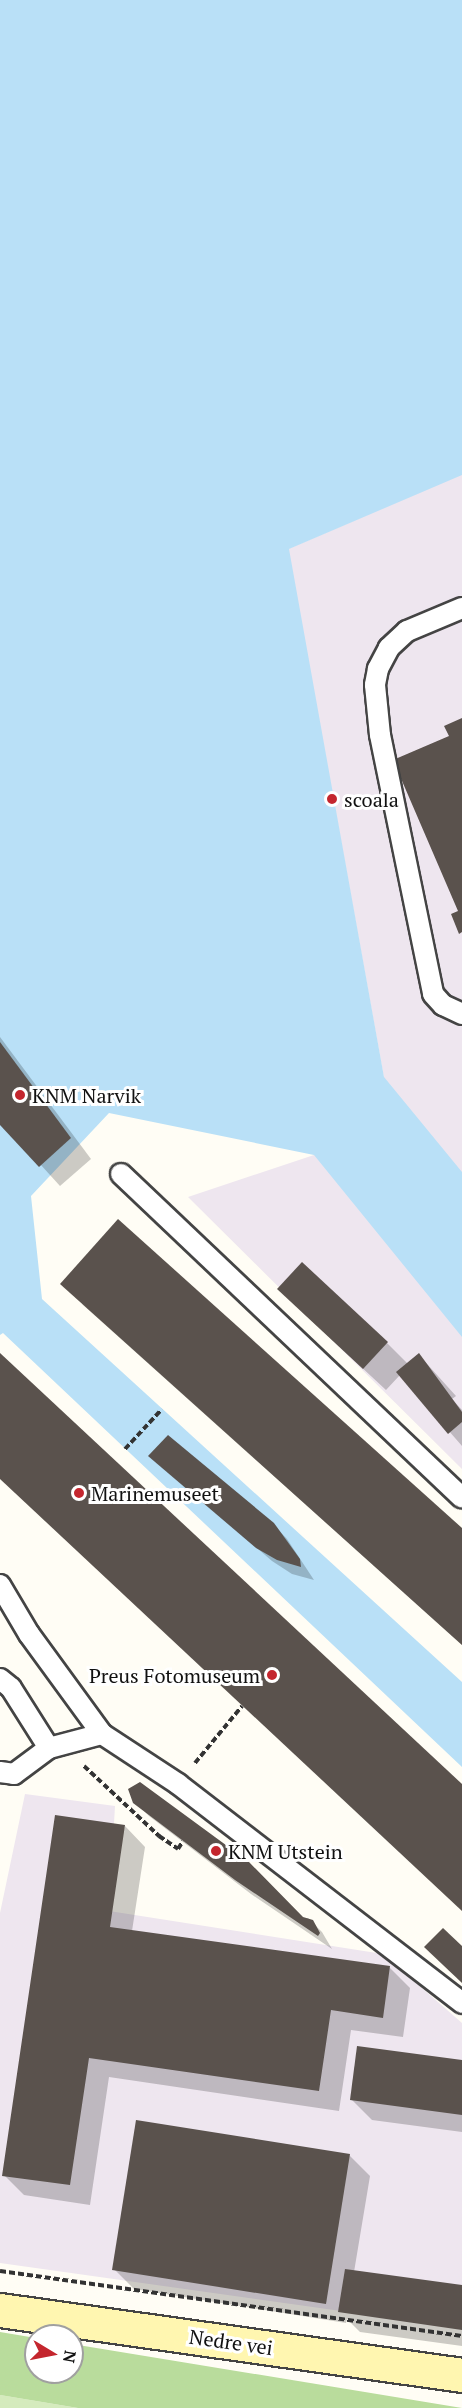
<!DOCTYPE html>
<style>
body{margin:0}
#map{position:relative;width:462px;height:2408px;overflow:hidden;background:#fffdf5;font-family:"PT Serif",serif}
div>[style]{position:absolute}
[style*='--x']{left:calc(var(--x)*1px);top:calc(var(--y)*1px);width:calc(var(--w)*1px);rotate:calc(var(--a)*1deg)}
.industrial>*{inset:0;background:#eee6ef}
.green>*{inset:0;background:#d5ebbd}
.forest>*{inset:0;background:#b9dc9c}
.water>*{inset:0;background:#b9e0f7}
.shadow>*{inset:0;background:#0003}
.building>*{inset:0;background:#5a524d}
.path>*{height:4px;margin-top:-2px;transform-origin:0;background:repeating-linear-gradient(90deg,#333 0 6px,transparent 0 9px)}
.roads{filter:drop-shadow(2px 0 #444) drop-shadow(-2px 0 #444) drop-shadow(0 2px #444) drop-shadow(0 -2px #444)}
.lane>*{height:20px;margin:-10px;padding:0 10px;transform-origin:10px;border-radius:10px;background:#fff}
.secondary>*{height:33px;margin:-16.5px;padding:0 16.5px;transform-origin:16.5px;border-radius:16.5px;background:#fff6b0}
.dots>*{width:16px;height:16px;translate:-50% -50%;box-sizing:border-box;border:3px solid #fff;border-radius:50%}
span{translate:-50% -50%;white-space:nowrap;text-align:center;line-height:1.15;-webkit-text-stroke:6px #fff;paint-order:stroke}
.poi-label{font-size:20px;color:#111}
.left{translate:0 -50%;text-align:left}
.right{translate:-100% -50%;text-align:right}
.street-label{font-size:20px;color:#111}
.north{position:absolute;left:24px;top:2324px;width:60px;height:60px;box-sizing:border-box;background:#fff;border:2px solid #a0a0a0;border-radius:50%;rotate:100deg;font-size:16px;font-weight:700;line-height:24px;text-align:center;color:#111}
.north::after{content:'';display:block;margin:auto;width:21px;height:27px;background:#c4262e;clip-path:polygon(50% 0,100% 100%,50% 72%,0 100%)}
</style>
<div id="map">
<div class="industrial">
<i style="clip-path:polygon(462px 474px,462px 1469px,188px 1197px,314px 1155px,438px 1144px,384px 1078px,288px 549px)"></i>
<i style="clip-path:polygon(25px 1794px,115px 1806px,109px 1911px,383px 1954px,462px 2023px,462px 2328px,0 2263px,0 1913px)"></i>
</div>
<div class="green">
<i style="clip-path:polygon(0 2395px,78px 2408px,0 2408px)"></i>
</div>
<div class="forest">
<i style="clip-path:polygon(0 2332px,36px 2338px,36px 2372px,72px 2372px,72px 2344px,462px 2408px,78px 2408px,0 2395px)"></i>
</div>
<div class="water">
<i style="clip-path:polygon(0 0,462px 0,462px 475px,289px 549px,384px 1077px,462px 1172px,462px 1337px,314px 1155px,109px 1113px,31px 1196px,42px 1299px,462px 1682px,462px 1767px,3px 1333px,0 1335px)"></i>
</div>
<div class="shadow">
<i style="clip-path:polygon(0 1037px,91px 1159px,60px 1186px,0 1120px)"></i>
<i style="clip-path:polygon(82px 1304px,462px 1530px,462px 1645px)"></i>
<i style="clip-path:polygon(301px 1311px,387px 1343px,408px 1364px,419px 1355px,456px 1396px,452px 1399px,462px 1410px,462px 1446px,400px 1375px,386px 1390px)"></i>
<i style="clip-path:polygon(150px 1456px,273px 1524px,287px 1539px,314px 1580px,292px 1574px,272px 1561px)"></i>
<i style="clip-path:polygon(140px 1783px,248px 1863px,303px 1918px,308px 1918px,322px 1932px,332px 1949px,251px 1894px,149px 1816px,135px 1802px)"></i>
<i style="clip-path:polygon(125px 1826px,145px 1847px,132px 1931px,390px 1968px,410px 1988px,403px 2037px,351px 2030px,339px 2111px,109px 2077px,90px 2205px,24px 2195px,4px 2175px)"></i>
<i style="clip-path:polygon(462px 2062px,462px 2132px,372px 2120px,351px 2099px)"></i>
<i style="clip-path:polygon(349px 2155px,370px 2176px,354px 2272px,462px 2287px,462px 2346px,360px 2332px,347px 2319px,346px 2323px,134px 2289px,114px 2269px)"></i>
</div>
<div class="building">
<i style="clip-path:polygon(462px 718px,462px 932px,459px 934px,451px 914px,458px 911px,393px 760px,449px 736px,444px 726px)"></i>
<i style="clip-path:polygon(0 1042px,71px 1138px,39px 1167px,0 1125px)"></i>
<i style="clip-path:polygon(118px 1219px,462px 1528px,462px 1645px,60px 1284px)"></i>
<i style="clip-path:polygon(302px 1262px,388px 1342px,363px 1369px,277px 1289px)"></i>
<i style="clip-path:polygon(0 1353px,462px 1784px,462px 1911px,0 1479px)"></i>
<i style="clip-path:polygon(419px 1353px,462px 1412px,462px 1422px,448px 1434px,396px 1372px)"></i>
<i style="clip-path:polygon(168px 1435px,274px 1523px,300px 1559px,301px 1567px,277px 1560px,256px 1548px,148px 1456px)"></i>
<i style="clip-path:polygon(140px 1782px,249px 1862px,303px 1917px,313px 1920px,320px 1933px,318px 1936px,235px 1880px,133px 1803px,128px 1789px)"></i>
<i style="clip-path:polygon(55px 1815px,125px 1825px,110px 1927px,390px 1966px,383px 2018px,331px 2010px,319px 2091px,89px 2058px,70px 2185px,2px 2176px)"></i>
<i style="clip-path:polygon(443px 1928px,462px 1946px,462px 1983px,424px 1947px)"></i>
<i style="clip-path:polygon(357px 2046px,462px 2060px,462px 2115px,350px 2100px)"></i>
<i style="clip-path:polygon(136px 2120px,350px 2154px,326px 2304px,112px 2270px)"></i>
<i style="clip-path:polygon(345px 2269px,462px 2285px,462px 2330px,338px 2312px)"></i>
</div>
<div class="path">
<i style="--x:125;--y:1449;--w:54;--a:-47.2"></i>
<i style="--x:195;--y:1763;--w:74;--a:-50.5"></i>
<i style="--x:84;--y:1766;--w:103;--a:43"></i>
<i style="--x:159;--y:1836;--w:23;--a:34"></i>
<i style="--x:178;--y:1849;--w:9;--a:-58"></i>
<i style="--x:0;--y:2271;--w:467;--a:8"></i>
</div>
<div class="roads">
<div class="lane">
<i style="--x:462;--y:608;--w:60;--a:157.3"></i>
<i style="--x:407;--y:631;--w:25;--a:137"></i>
<i style="--x:389;--y:648;--w:24;--a:118"></i>
<i style="--x:378;--y:669;--w:16;--a:101"></i>
<i style="--x:375;--y:685;--w:50;--a:84.3"></i>
<i style="--x:380;--y:735;--w:264;--a:78.4"></i>
<i style="--x:433;--y:994;--w:15;--a:48"></i>
<i style="--x:443;--y:1005;--w:21;--a:25"></i>
<i style="--x:121;--y:1174;--w:470;--a:43.5"></i>
<i style="--x:0;--y:1585;--w:57;--a:59.4"></i>
<i style="--x:29;--y:1634;--w:124;--a:53.9"></i>
<i style="--x:0;--y:1679;--w:14;--a:39"></i>
<i style="--x:11;--y:1688;--w:71;--a:57.7"></i>
<i style="--x:0;--y:1772;--w:14;--a:8"></i>
<i style="--x:14;--y:1774;--w:44;--a:-36.6"></i>
<i style="--x:49;--y:1748;--w:55;--a:-14.8"></i>
<i style="--x:102;--y:1734;--w:91;--a:33.3"></i>
<i style="--x:178;--y:1784;--w:359;--a:37.6"></i>
</div>
<div class="secondary">
<i style="--x:0;--y:2310;--w:467;--a:8"></i>
</div>
</div>
<div class="dots">
<i style="left:332px;top:799px;background:#c4262e"></i>
<i style="left:20px;top:1095px;background:#c4262e"></i>
<i style="left:79px;top:1493px;background:#c4262e"></i>
<i style="left:272px;top:1675px;background:#c4262e"></i>
<i style="left:216px;top:1851px;background:#c4262e"></i>
</div>
<div class="poi-label">
<span class="left" style="left:344px;top:799px">scoala</span>
<span class="left" style="left:32px;top:1095px">KNM Narvik</span>
<span class="left" style="left:91px;top:1493px">Marinemuseet</span>
<span class="right" style="left:260px;top:1675px">Preus Fotomuseum</span>
<span class="left" style="left:228px;top:1851px">KNM Utstein</span>
</div>
<div class="street-label">
<span style="left:231px;top:2342px;rotate:8deg">Nedre vei</span>
</div>
<div class="north">N</div>
</div>
